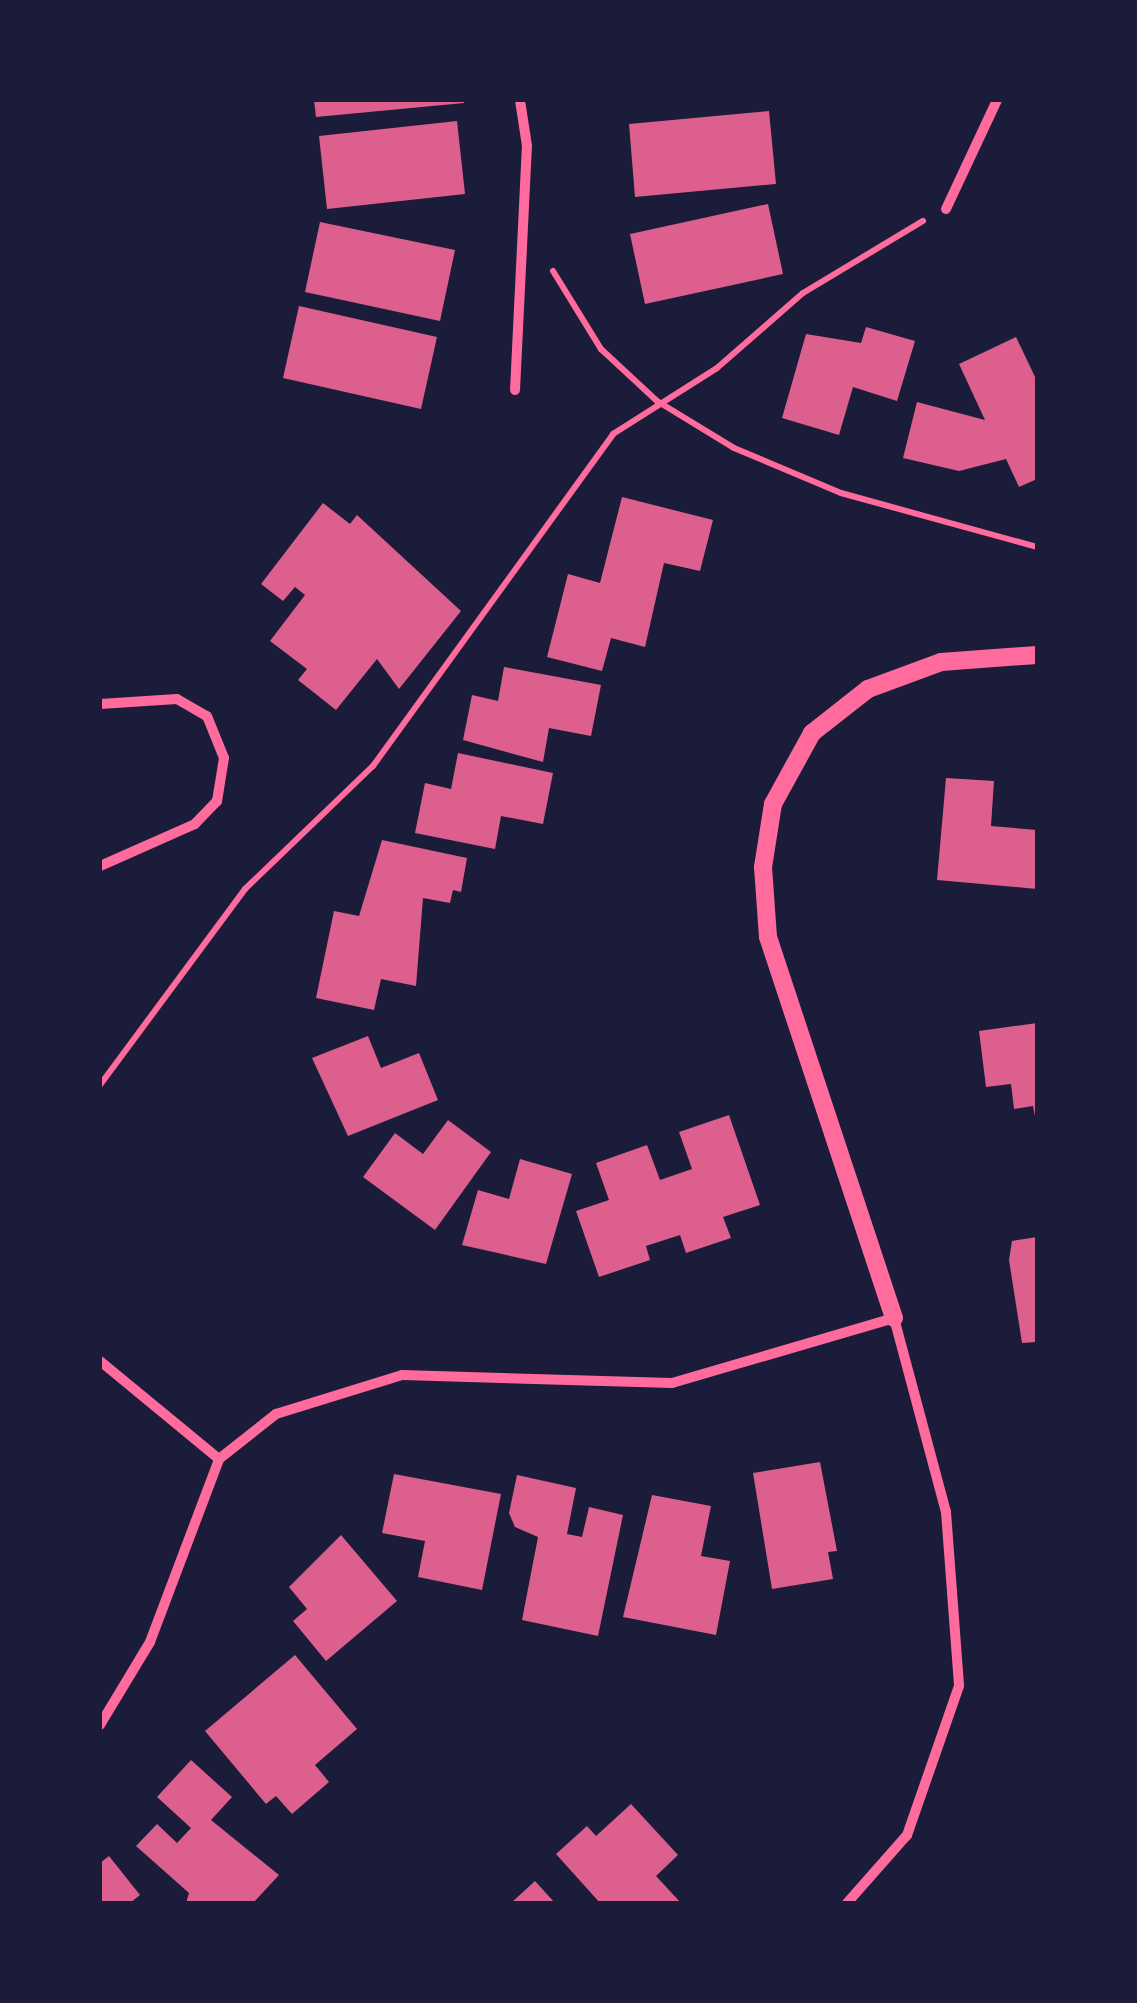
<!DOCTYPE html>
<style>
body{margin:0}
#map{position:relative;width:1137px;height:2003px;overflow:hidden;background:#1b1b3a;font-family:"DM Sans",sans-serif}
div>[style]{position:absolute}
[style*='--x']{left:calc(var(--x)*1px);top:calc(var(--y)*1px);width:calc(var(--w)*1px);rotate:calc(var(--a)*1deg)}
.building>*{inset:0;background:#dd5f8e}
.path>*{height:6px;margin:-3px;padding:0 3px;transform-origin:3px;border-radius:3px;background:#ff6b9d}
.minor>*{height:10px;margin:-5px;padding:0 5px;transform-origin:5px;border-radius:5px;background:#ff6b9d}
.tertiary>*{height:18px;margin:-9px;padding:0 9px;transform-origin:9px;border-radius:9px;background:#ff6b9d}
span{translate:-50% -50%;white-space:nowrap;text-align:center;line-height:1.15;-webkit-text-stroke:10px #1b1b3a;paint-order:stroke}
.frame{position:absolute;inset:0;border:102px solid #1b1b3a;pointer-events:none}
</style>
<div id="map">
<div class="building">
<i style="clip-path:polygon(314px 100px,464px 100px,464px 103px,316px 117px)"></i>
<i style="clip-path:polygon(769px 111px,776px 184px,635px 197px,629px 124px)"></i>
<i style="clip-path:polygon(457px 121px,465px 194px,327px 209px,319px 136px)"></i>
<i style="clip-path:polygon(768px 204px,783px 274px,645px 304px,630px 234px)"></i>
<i style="clip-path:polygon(320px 222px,455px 250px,440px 321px,305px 292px)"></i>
<i style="clip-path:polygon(299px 306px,437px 337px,421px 409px,283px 378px)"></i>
<i style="clip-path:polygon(866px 327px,915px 341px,897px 401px,853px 387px,839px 435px,782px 418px,806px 334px,861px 343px)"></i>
<i style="clip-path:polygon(1016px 337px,1037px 381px,1037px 479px,1019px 487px,1006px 459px,959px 471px,903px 458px,917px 402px,985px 420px,959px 364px)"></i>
<i style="clip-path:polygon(622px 497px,713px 520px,700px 571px,664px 563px,645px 647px,611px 638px,602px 671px,547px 657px,568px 574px,600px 583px)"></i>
<i style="clip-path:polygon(323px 503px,350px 524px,357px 515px,461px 611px,399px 689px,377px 659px,336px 710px,298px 680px,307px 669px,270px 641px,305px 595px,295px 587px,283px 601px,261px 584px)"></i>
<i style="clip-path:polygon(504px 667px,601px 685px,591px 736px,549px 728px,543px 762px,463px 740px,472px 695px,498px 701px)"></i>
<i style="clip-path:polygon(458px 753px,553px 773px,543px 824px,501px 816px,495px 849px,415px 833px,425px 783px,451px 789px)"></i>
<i style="clip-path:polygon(946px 778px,994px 781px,991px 826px,1037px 830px,1037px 889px,937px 880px)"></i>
<i style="clip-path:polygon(382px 840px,467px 858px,461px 892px,453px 890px,450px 903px,423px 898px,416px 986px,381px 979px,374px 1010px,316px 998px,334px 911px,359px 916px)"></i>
<i style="clip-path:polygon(1037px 1023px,1037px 1116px,1035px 1116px,1033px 1106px,1014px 1109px,1011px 1084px,986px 1087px,979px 1031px)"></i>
<i style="clip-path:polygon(368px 1036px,381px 1068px,419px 1053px,438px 1100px,348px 1136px,312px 1058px)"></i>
<i style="clip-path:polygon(729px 1115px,760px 1205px,723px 1217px,731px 1238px,686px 1253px,680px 1235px,646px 1246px,650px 1260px,599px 1277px,576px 1211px,609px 1200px,596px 1163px,647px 1145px,660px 1180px,692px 1169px,679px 1132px)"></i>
<i style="clip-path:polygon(448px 1120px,491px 1152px,435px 1230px,363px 1177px,395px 1133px,423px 1154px)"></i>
<i style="clip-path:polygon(520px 1159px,572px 1174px,546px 1264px,462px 1245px,478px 1190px,509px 1199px)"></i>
<i style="clip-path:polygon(1037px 1237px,1037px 1342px,1022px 1343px,1009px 1260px,1012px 1241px)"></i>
<i style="clip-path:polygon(820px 1462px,837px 1551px,828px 1552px,833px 1579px,772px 1589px,753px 1473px)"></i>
<i style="clip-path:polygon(394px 1474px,501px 1494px,482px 1590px,418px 1577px,425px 1541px,382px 1533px)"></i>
<i style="clip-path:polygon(517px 1475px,576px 1488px,567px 1534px,582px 1537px,589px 1507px,623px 1515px,598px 1636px,522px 1620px,538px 1537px,515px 1527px,509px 1513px)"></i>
<i style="clip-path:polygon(652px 1495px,711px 1506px,701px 1556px,730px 1561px,716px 1635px,623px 1617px)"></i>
<i style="clip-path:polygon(341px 1535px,397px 1601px,326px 1661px,293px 1621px,307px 1609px,289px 1587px)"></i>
<i style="clip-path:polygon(295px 1655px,357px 1729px,315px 1765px,329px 1782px,292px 1814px,276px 1796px,266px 1804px,205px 1731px)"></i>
<i style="clip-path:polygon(191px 1760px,232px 1797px,211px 1820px,279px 1875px,253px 1903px,186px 1903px,189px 1893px,136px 1846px,157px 1824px,177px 1843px,191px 1828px,157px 1797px)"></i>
<i style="clip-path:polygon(631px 1804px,678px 1855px,656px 1876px,681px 1903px,600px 1903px,556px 1854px,587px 1826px,596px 1836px)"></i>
<i style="clip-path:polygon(109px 1856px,140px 1895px,130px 1903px,100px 1903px,100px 1863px)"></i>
<i style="clip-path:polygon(535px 1881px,555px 1903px,511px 1903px)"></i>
</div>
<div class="path">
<i style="--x:553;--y:271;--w:92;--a:58.4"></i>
<i style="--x:601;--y:349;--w:76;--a:42.9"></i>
<i style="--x:657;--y:401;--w:90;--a:31.4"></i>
<i style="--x:734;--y:448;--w:116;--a:22.8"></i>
<i style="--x:841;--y:493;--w:203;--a:15.4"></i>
<i style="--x:100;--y:1085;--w:244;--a:-53.5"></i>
<i style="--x:245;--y:889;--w:178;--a:-43.9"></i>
<i style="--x:373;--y:766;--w:410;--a:-54.1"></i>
<i style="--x:613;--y:434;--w:123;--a:-32.4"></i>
<i style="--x:717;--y:368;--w:114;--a:-41.1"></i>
<i style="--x:803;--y:293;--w:140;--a:-31"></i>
</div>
<div class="minor">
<i style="--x:946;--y:209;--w:120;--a:-64.9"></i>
<i style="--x:515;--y:390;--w:244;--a:-87.2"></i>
<i style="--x:527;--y:146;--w:47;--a:-98.7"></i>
<i style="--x:100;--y:704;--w:77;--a:-3.7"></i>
<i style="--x:177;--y:699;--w:34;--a:30"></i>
<i style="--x:207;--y:716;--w:45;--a:68"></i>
<i style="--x:224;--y:758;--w:44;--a:99.2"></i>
<i style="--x:217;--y:801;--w:32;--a:134"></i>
<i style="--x:195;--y:824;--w:104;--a:156.1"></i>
<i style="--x:100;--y:1361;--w:154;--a:39.5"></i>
<i style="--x:100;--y:1725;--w:97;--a:-58.9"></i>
<i style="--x:150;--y:1642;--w:196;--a:-69.3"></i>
<i style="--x:219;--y:1459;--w:73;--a:-38.3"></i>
<i style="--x:276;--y:1414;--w:132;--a:-17.2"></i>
<i style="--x:402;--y:1375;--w:270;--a:1.7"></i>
<i style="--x:672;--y:1383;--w:231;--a:-16.3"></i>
<i style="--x:894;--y:1318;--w:201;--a:75"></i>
<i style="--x:946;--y:1512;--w:174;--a:85.7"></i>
<i style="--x:959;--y:1686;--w:158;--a:109.2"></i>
<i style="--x:907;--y:1835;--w:91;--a:131.4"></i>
</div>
<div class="tertiary">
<i style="--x:894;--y:1318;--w:401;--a:-108.3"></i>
<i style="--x:768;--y:937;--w:70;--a:-94.1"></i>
<i style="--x:763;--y:867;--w:64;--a:-81"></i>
<i style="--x:773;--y:804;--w:81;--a:-61.2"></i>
<i style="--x:812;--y:733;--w:71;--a:-38.2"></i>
<i style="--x:868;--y:689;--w:78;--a:-20.3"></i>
<i style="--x:941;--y:662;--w:96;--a:-4.2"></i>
</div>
<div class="frame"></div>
</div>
